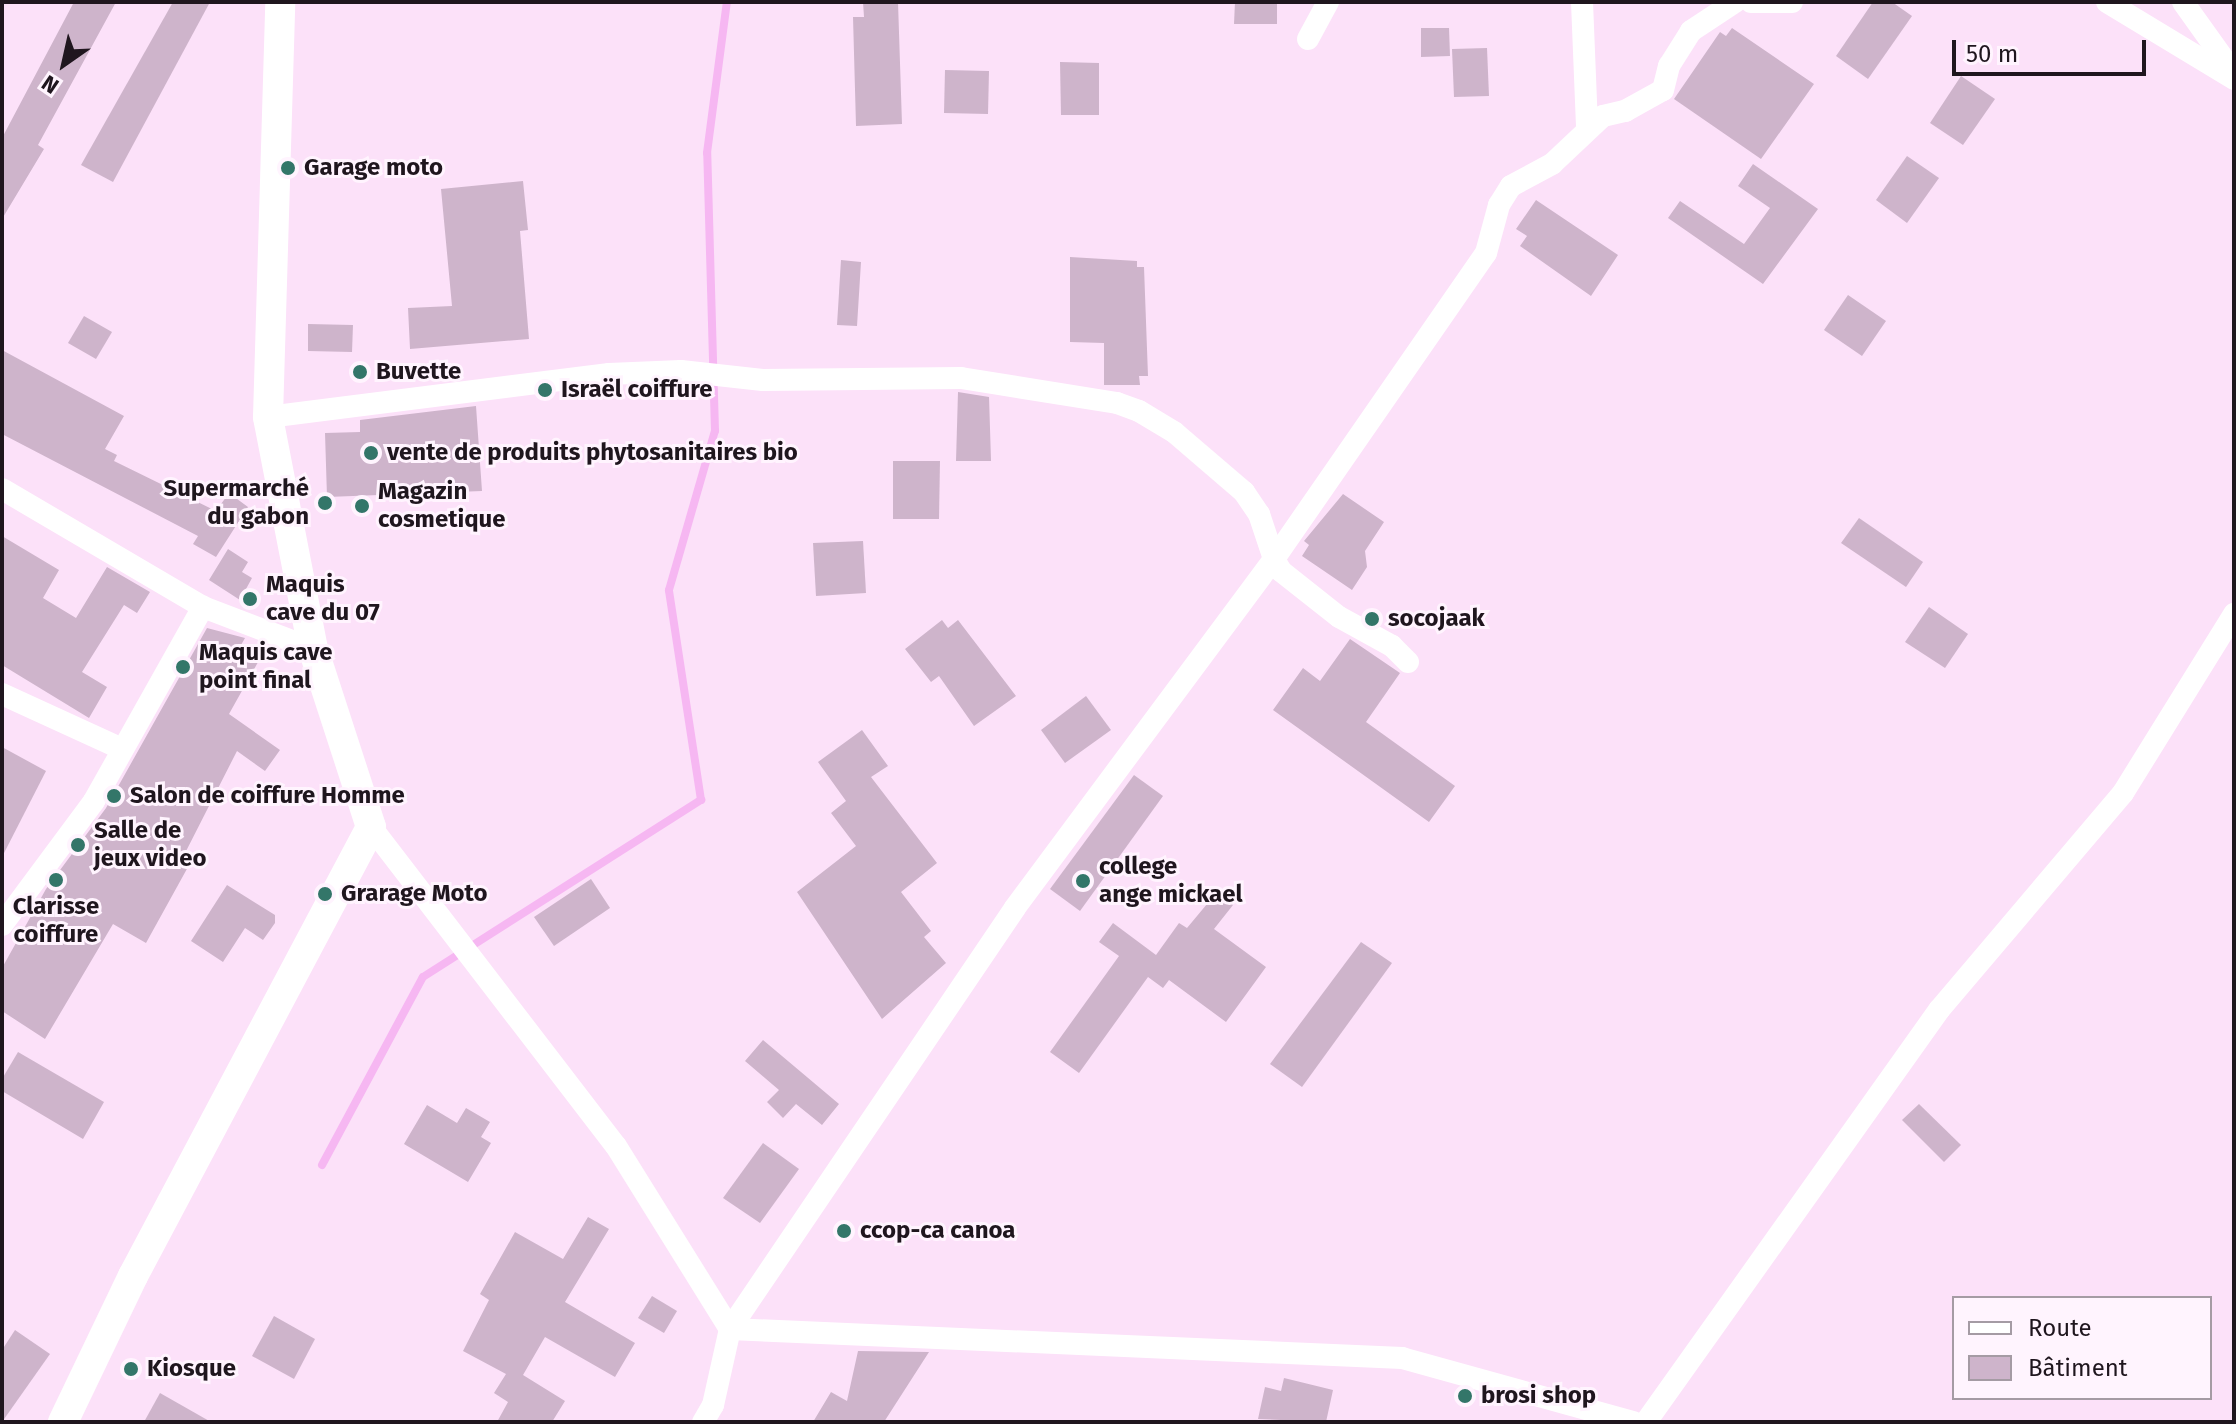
<!DOCTYPE html>
<meta charset="utf-8">
<style>
body{margin:0}
#map{position:relative;width:2236px;height:1424px;overflow:hidden;background:#fce1f9;font-family:"Fira Sans",sans-serif}
div>[style]{position:absolute}
[style*='--x']{left:calc(var(--x)*1px);top:calc(var(--y)*1px);width:calc(var(--w)*1px);rotate:calc(var(--a)*1deg)}
.stream>*{height:8px;margin:-4px;padding:0 4px;transform-origin:4px;border-radius:4px;background:#f6b7f2}
.building>*{inset:0;background:#ceb4cb}
.minor>*{height:22px;margin:-11px;padding:0 11px;transform-origin:11px;border-radius:11px;background:#fff}
.secondary>*{height:30px;margin:-15px;padding:0 15px;transform-origin:15px;border-radius:15px;background:#fff}
.dots>*{width:22px;height:22px;translate:-50% -50%;box-sizing:border-box;border:4px solid #fff4fe;border-radius:50%}
span{translate:-50% -50%;white-space:nowrap;text-align:center;line-height:1.15;-webkit-text-stroke:6px #fff4fe;paint-order:stroke}
.poi-label{font-size:24px;color:#1f161e;font-weight:700}
.left{translate:0 -50%;text-align:left}
.right{translate:-100% -50%;text-align:right}
.frame{position:absolute;inset:0;border:4px solid #1f161e;pointer-events:none}
.legend{position:absolute;left:1952px;top:1296px;width:260px;height:104px;box-sizing:border-box;background:#fff4fe;border:2px solid #a59ba4;margin:0;padding:10px 14px;list-style:none;font-size:24px;color:#1f161e}
.legend li{display:flex;align-items:center;gap:16px;height:40px}
.legend b{width:40px;border:2px solid #a59ba4}
.north{position:absolute;left:24px;top:24px;width:80px;height:80px;-webkit-text-stroke:6px #fff4fe;paint-order:stroke;rotate:214deg;font-size:22px;font-weight:700;line-height:32px;text-align:center;color:#1f161e}
.north::after{content:'';display:block;margin:auto;width:28px;height:36px;background:#1f161e;clip-path:polygon(50% 0,100% 100%,50% 72%,0 100%)}
.scale{position:absolute;left:1952px;top:40px;width:194px;height:36px;box-sizing:border-box;border:4px solid #1f161e;border-top:0;padding-left:10px;font-size:24px;line-height:28px;white-space:nowrap;color:#1f161e;-webkit-text-stroke:6px #fff4fe;paint-order:stroke}
</style>
<div id="map">
<div class="stream">
<i style="--x:322;--y:1165;--w:213;--a:-61.8"></i>
<i style="--x:423;--y:977;--w:330;--a:-32.5"></i>
<i style="--x:701;--y:800;--w:212;--a:-98.7"></i>
<i style="--x:669;--y:590;--w:166;--a:-73.9"></i>
<i style="--x:715;--y:431;--w:278;--a:-91.6"></i>
<i style="--x:707;--y:153;--w:152;--a:-82.5"></i>
</div>
<div class="building">
<i style="clip-path:polygon(74px 2px,116px 2px,38px 145px,44px 149px,2px 219px,2px 138px)"></i>
<i style="clip-path:polygon(173px 2px,210px 2px,113px 182px,81px 165px)"></i>
<i style="clip-path:polygon(863px 2px,898px 2px,902px 124px,856px 126px,853px 17px,864px 17px)"></i>
<i style="clip-path:polygon(1235px 2px,1277px 3px,1277px 24px,1234px 24px)"></i>
<i style="clip-path:polygon(1873px 2px,1892px 2px,1912px 16px,1868px 79px,1836px 56px)"></i>
<i style="clip-path:polygon(1421px 28px,1449px 28px,1450px 56px,1421px 57px)"></i>
<i style="clip-path:polygon(1732px 28px,1814px 84px,1761px 159px,1674px 99px,1720px 32px,1726px 36px)"></i>
<i style="clip-path:polygon(1487px 48px,1489px 96px,1454px 97px,1452px 49px)"></i>
<i style="clip-path:polygon(1060px 62px,1099px 63px,1099px 115px,1061px 115px)"></i>
<i style="clip-path:polygon(945px 70px,989px 71px,988px 114px,944px 113px)"></i>
<i style="clip-path:polygon(1961px 76px,1995px 99px,1963px 145px,1930px 123px)"></i>
<i style="clip-path:polygon(1907px 156px,1939px 178px,1907px 223px,1876px 200px)"></i>
<i style="clip-path:polygon(1753px 164px,1818px 209px,1763px 284px,1668px 218px,1680px 201px,1744px 244px,1770px 208px,1738px 186px)"></i>
<i style="clip-path:polygon(523px 181px,528px 230px,520px 231px,529px 339px,410px 349px,408px 308px,452px 306px,441px 189px)"></i>
<i style="clip-path:polygon(1536px 200px,1618px 255px,1591px 296px,1520px 246px,1527px 236px,1516px 229px)"></i>
<i style="clip-path:polygon(1070px 257px,1137px 261px,1137px 267px,1144px 267px,1148px 376px,1139px 376px,1140px 385px,1104px 385px,1104px 343px,1070px 342px)"></i>
<i style="clip-path:polygon(841px 260px,861px 262px,857px 326px,837px 325px)"></i>
<i style="clip-path:polygon(1848px 295px,1886px 321px,1862px 356px,1824px 330px)"></i>
<i style="clip-path:polygon(84px 316px,112px 332px,96px 359px,68px 343px)"></i>
<i style="clip-path:polygon(308px 324px,353px 325px,352px 352px,308px 351px)"></i>
<i style="clip-path:polygon(2px 350px,124px 416px,105px 449px,117px 455px,114px 461px,216px 511px,229px 493px,248px 507px,216px 557px,193px 544px,198px 536px,2px 434px)"></i>
<i style="clip-path:polygon(958px 392px,989px 397px,991px 461px,956px 461px)"></i>
<i style="clip-path:polygon(476px 406px,482px 491px,327px 497px,325px 433px,360px 432px,360px 420px)"></i>
<i style="clip-path:polygon(893px 461px,940px 461px,939px 519px,893px 519px)"></i>
<i style="clip-path:polygon(1343px 494px,1384px 522px,1365px 551px,1367px 567px,1352px 590px,1302px 556px,1309px 545px,1304px 541px)"></i>
<i style="clip-path:polygon(1859px 518px,1923px 562px,1906px 587px,1841px 543px)"></i>
<i style="clip-path:polygon(2px 536px,59px 570px,43px 598px,76px 618px,107px 567px,150px 592px,137px 613px,124px 605px,82px 672px,107px 687px,89px 718px,2px 665px)"></i>
<i style="clip-path:polygon(863px 541px,866px 593px,816px 596px,813px 543px)"></i>
<i style="clip-path:polygon(228px 549px,248px 562px,242px 572px,252px 578px,240px 600px,209px 580px)"></i>
<i style="clip-path:polygon(1929px 607px,1968px 634px,1945px 668px,1905px 642px)"></i>
<i style="clip-path:polygon(942px 620px,948px 628px,958px 620px,1016px 696px,974px 726px,939px 676px,931px 682px,905px 649px)"></i>
<i style="clip-path:polygon(207px 628px,245px 638px,241px 645px,262px 655px,229px 714px,280px 750px,265px 771px,237px 751px,180px 863px,188px 867px,146px 943px,113px 924px,45px 1039px,2px 1011px,2px 968px,46px 889px,106px 808px)"></i>
<i style="clip-path:polygon(1350px 639px,1400px 673px,1366px 722px,1455px 786px,1429px 822px,1273px 710px,1303px 668px,1320px 681px)"></i>
<i style="clip-path:polygon(1086px 696px,1111px 730px,1065px 763px,1041px 730px)"></i>
<i style="clip-path:polygon(862px 730px,888px 766px,871px 777px,937px 863px,901px 892px,931px 931px,924px 937px,946px 963px,882px 1019px,797px 892px,856px 846px,831px 813px,846px 801px,818px 762px)"></i>
<i style="clip-path:polygon(2px 747px,46px 771px,2px 857px)"></i>
<i style="clip-path:polygon(1134px 775px,1163px 796px,1080px 911px,1050px 889px)"></i>
<i style="clip-path:polygon(591px 879px,610px 908px,554px 946px,534px 917px)"></i>
<i style="clip-path:polygon(227px 885px,275px 915px,275px 923px,263px 940px,245px 928px,223px 962px,191px 941px)"></i>
<i style="clip-path:polygon(1217px 892px,1233px 905px,1214px 929px,1266px 967px,1226px 1022px,1169px 980px,1163px 988px,1148px 977px,1079px 1073px,1050px 1052px,1119px 956px,1099px 942px,1113px 923px,1156px 955px,1179px 923px,1187px 928px)"></i>
<i style="clip-path:polygon(1361px 942px,1392px 963px,1302px 1087px,1270px 1064px)"></i>
<i style="clip-path:polygon(763px 1040px,839px 1104px,822px 1125px,796px 1104px,783px 1118px,767px 1102px,779px 1090px,745px 1061px)"></i>
<i style="clip-path:polygon(18px 1052px,104px 1102px,83px 1139px,2px 1091px,2px 1079px)"></i>
<i style="clip-path:polygon(1919px 1104px,1961px 1145px,1944px 1162px,1902px 1120px)"></i>
<i style="clip-path:polygon(427px 1105px,457px 1123px,466px 1108px,490px 1122px,481px 1137px,491px 1143px,468px 1182px,404px 1144px)"></i>
<i style="clip-path:polygon(763px 1143px,799px 1169px,760px 1223px,723px 1198px)"></i>
<i style="clip-path:polygon(588px 1217px,609px 1229px,565px 1302px,635px 1343px,615px 1377px,545px 1337px,523px 1375px,565px 1401px,552px 1422px,497px 1422px,508px 1402px,494px 1393px,506px 1374px,463px 1351px,489px 1300px,480px 1294px,515px 1232px,563px 1259px)"></i>
<i style="clip-path:polygon(652px 1296px,677px 1311px,664px 1333px,638px 1318px)"></i>
<i style="clip-path:polygon(274px 1316px,315px 1339px,294px 1379px,252px 1356px)"></i>
<i style="clip-path:polygon(15px 1330px,50px 1354px,2px 1422px,2px 1350px)"></i>
<i style="clip-path:polygon(858px 1351px,929px 1352px,884px 1422px,813px 1422px,831px 1392px,847px 1401px)"></i>
<i style="clip-path:polygon(1284px 1378px,1333px 1390px,1326px 1422px,1258px 1419px,1265px 1387px,1281px 1391px)"></i>
<i style="clip-path:polygon(160px 1393px,211px 1422px,144px 1422px)"></i>
</div>
<div class="minor">
<i style="--x:1582;--y:2;--w:127;--a:87.7"></i>
<i style="--x:1751;--y:2;--w:41;--a:0"></i>
<i style="--x:2107;--y:2;--w:149;--a:31.2"></i>
<i style="--x:2183;--y:2;--w:86;--a:54.5"></i>
<i style="--x:1308;--y:39;--w:42;--a:-61.6"></i>
<i style="--x:268;--y:417;--w:344;--a:-7.2"></i>
<i style="--x:609;--y:374;--w:72;--a:-2.4"></i>
<i style="--x:681;--y:371;--w:82;--a:6.3"></i>
<i style="--x:763;--y:380;--w:198;--a:-0.6"></i>
<i style="--x:961;--y:378;--w:158;--a:9.1"></i>
<i style="--x:1117;--y:403;--w:23;--a:20"></i>
<i style="--x:1139;--y:411;--w:41;--a:31"></i>
<i style="--x:1174;--y:432;--w:92;--a:40.6"></i>
<i style="--x:1244;--y:492;--w:27;--a:56"></i>
<i style="--x:1259;--y:514;--w:47;--a:71.6"></i>
<i style="--x:1274;--y:559;--w:435;--a:126.6"></i>
<i style="--x:1015;--y:908;--w:508;--a:124.1"></i>
<i style="--x:2;--y:489;--w:233;--a:30.4"></i>
<i style="--x:203;--y:607;--w:118;--a:20.9"></i>
<i style="--x:1408;--y:662;--w:23;--a:-135"></i>
<i style="--x:1392;--y:646;--w:60;--a:-151.3"></i>
<i style="--x:1339;--y:617;--w:74;--a:-141.6"></i>
<i style="--x:1281;--y:571;--w:14;--a:-120"></i>
<i style="--x:1274;--y:559;--w:372;--a:-55.3"></i>
<i style="--x:1486;--y:253;--w:50;--a:-74.8"></i>
<i style="--x:1499;--y:205;--w:22;--a:-58"></i>
<i style="--x:1511;--y:186;--w:47;--a:-28.2"></i>
<i style="--x:1552;--y:164;--w:70;--a:-43.3"></i>
<i style="--x:1603;--y:116;--w:23;--a:-13"></i>
<i style="--x:1625;--y:111;--w:43;--a:-28.9"></i>
<i style="--x:1663;--y:90;--w:25;--a:-76"></i>
<i style="--x:1669;--y:66;--w:41;--a:-57.8"></i>
<i style="--x:1691;--y:31;--w:53;--a:-33.4"></i>
<i style="--x:2;--y:694;--w:132;--a:24.6"></i>
<i style="--x:371;--y:827;--w:402;--a:52.5"></i>
<i style="--x:616;--y:1146;--w:216;--a:58.1"></i>
<i style="--x:730;--y:1329;--w:78;--a:102.6"></i>
<i style="--x:713;--y:1405;--w:20;--a:120"></i>
<i style="--x:2;--y:925;--w:154;--a:-53.4"></i>
<i style="--x:94;--y:801;--w:223;--a:-60.7"></i>
<i style="--x:730;--y:1329;--w:673;--a:2.47"></i>
<i style="--x:1402;--y:1358;--w:240;--a:15.5"></i>
<i style="--x:1646;--y:1422;--w:506;--a:-54.58"></i>
<i style="--x:1939;--y:1010;--w:285;--a:-49.7"></i>
<i style="--x:2123;--y:793;--w:211;--a:-58.2"></i>
</div>
<div class="secondary">
<i style="--x:63;--y:1422;--w:162;--a:-64.4"></i>
<i style="--x:133;--y:1276;--w:508;--a:-62.07"></i>
<i style="--x:371;--y:827;--w:187;--a:-108"></i>
<i style="--x:313;--y:649;--w:236;--a:-101"></i>
<i style="--x:268;--y:417;--w:415;--a:-88.3"></i>
</div>
<div class="dots">
<i style="left:288px;top:168px;background:#337669"></i>
<i style="left:360px;top:372px;background:#337669"></i>
<i style="left:545px;top:390px;background:#337669"></i>
<i style="left:371px;top:453px;background:#337669"></i>
<i style="left:325px;top:503px;background:#337669"></i>
<i style="left:362px;top:506px;background:#337669"></i>
<i style="left:250px;top:599px;background:#337669"></i>
<i style="left:1372px;top:619px;background:#337669"></i>
<i style="left:183px;top:667px;background:#337669"></i>
<i style="left:114px;top:796px;background:#337669"></i>
<i style="left:78px;top:845px;background:#337669"></i>
<i style="left:56px;top:880px;background:#337669"></i>
<i style="left:1083px;top:881px;background:#337669"></i>
<i style="left:325px;top:894px;background:#337669"></i>
<i style="left:844px;top:1231px;background:#337669"></i>
<i style="left:131px;top:1369px;background:#337669"></i>
<i style="left:1465px;top:1396px;background:#337669"></i>
</div>
<div class="poi-label">
<span class="left" style="left:304px;top:168px">Garage moto</span>
<span class="left" style="left:376px;top:372px">Buvette</span>
<span class="left" style="left:561px;top:390px">Israël coiffure</span>
<span class="left" style="left:387px;top:453px">vente de produits phytosanitaires bio</span>
<span class="right" style="left:309px;top:503px">Supermarché<br>du gabon</span>
<span class="left" style="left:378px;top:506px">Magazin<br>cosmetique</span>
<span class="left" style="left:266px;top:599px">Maquis<br>cave du 07</span>
<span class="left" style="left:1388px;top:619px">socojaak</span>
<span class="left" style="left:199px;top:667px">Maquis cave<br>point final</span>
<span class="left" style="left:130px;top:796px">Salon de coiffure Homme</span>
<span class="left" style="left:94px;top:845px">Salle de<br>jeux video</span>
<span class="left" style="left:1099px;top:881px">college<br>ange mickael</span>
<span class="left" style="left:341px;top:894px">Grarage Moto</span>
<span style="left:56px;top:921px">Clarisse<br>coiffure</span>
<span class="left" style="left:860px;top:1231px">ccop-ca canoa</span>
<span class="left" style="left:147px;top:1369px">Kiosque</span>
<span class="left" style="left:1481px;top:1396px">brosi shop</span>
</div>
<div class="frame"></div>
<ul class="legend">
<li><b style="height:10px;background:#fff"></b>Route</li>
<li><b style="height:22px;background:#ceb4cb"></b>Bâtiment</li>
</ul>
<div class="north">N</div>
<div class="scale">50 m</div>
</div>
